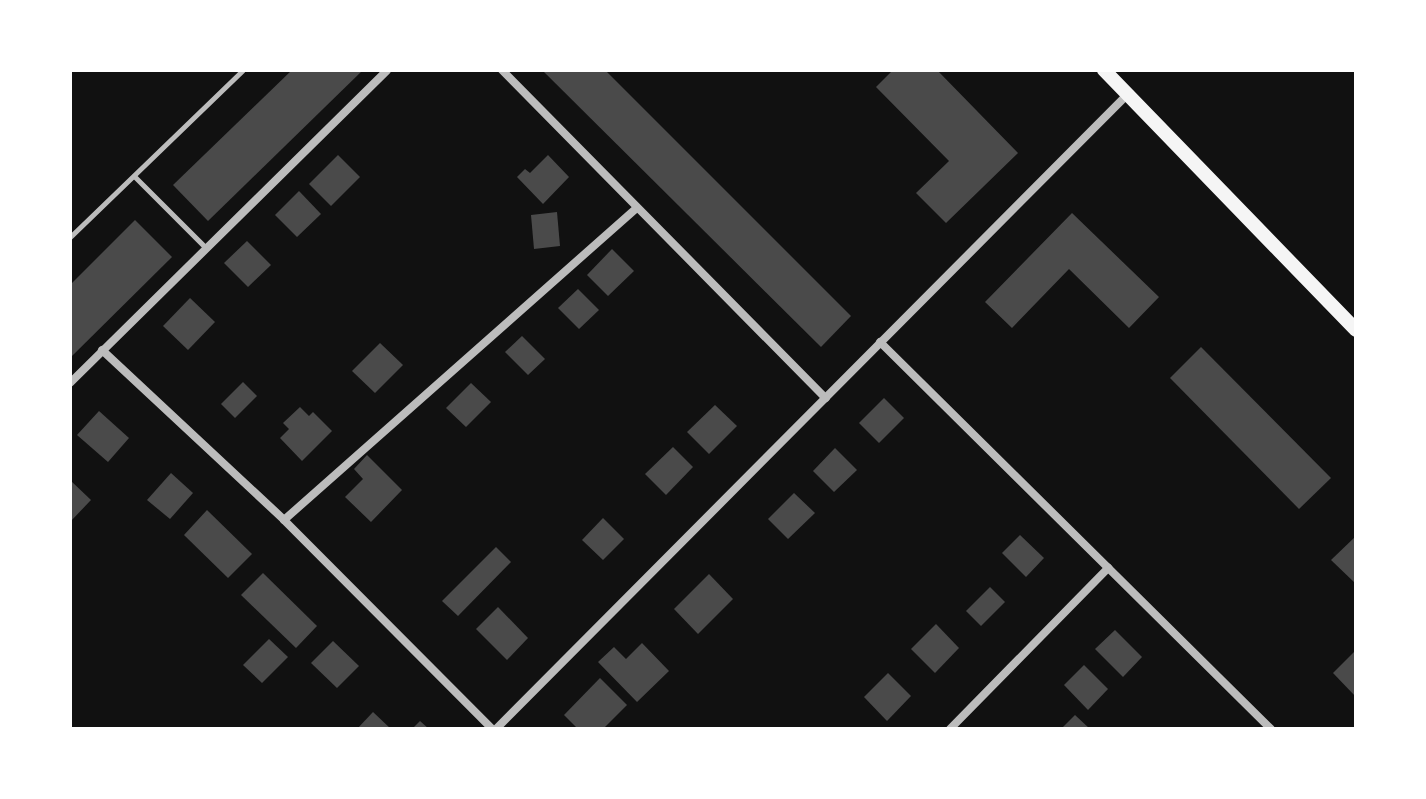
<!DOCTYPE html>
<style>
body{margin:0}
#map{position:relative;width:1426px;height:799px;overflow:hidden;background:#111;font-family:Barlow,sans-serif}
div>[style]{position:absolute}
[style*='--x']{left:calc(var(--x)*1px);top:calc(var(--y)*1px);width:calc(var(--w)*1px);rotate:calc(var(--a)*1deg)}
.building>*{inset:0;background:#4a4a4a}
.service>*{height:5px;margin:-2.5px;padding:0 2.5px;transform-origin:2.5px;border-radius:2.5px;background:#bcbcbc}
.minor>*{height:8px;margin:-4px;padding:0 4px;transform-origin:4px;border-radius:4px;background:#bcbcbc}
.secondary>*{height:14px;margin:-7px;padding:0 7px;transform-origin:7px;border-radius:7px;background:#f5f5f5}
span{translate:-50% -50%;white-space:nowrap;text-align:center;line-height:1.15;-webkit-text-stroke:6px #fff;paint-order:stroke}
.frame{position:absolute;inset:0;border:72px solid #fff;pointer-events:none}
</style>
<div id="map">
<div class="building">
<i style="clip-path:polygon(292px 70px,363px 70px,208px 221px,173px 185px)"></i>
<i style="clip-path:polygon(542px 70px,605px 70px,851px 316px,821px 347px)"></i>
<i style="clip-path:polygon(893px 70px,937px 70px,1018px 153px,946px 223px,916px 193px,949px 161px,876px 87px)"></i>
<i style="clip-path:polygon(338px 155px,360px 177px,331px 206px,309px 184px)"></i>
<i style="clip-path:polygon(548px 155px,569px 177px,543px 204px,517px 177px,525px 169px,530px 173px)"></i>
<i style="clip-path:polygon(299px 191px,321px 214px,297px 237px,275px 215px)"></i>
<i style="clip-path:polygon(557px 212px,560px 246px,534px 249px,531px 215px)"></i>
<i style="clip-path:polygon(1072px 213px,1159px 297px,1129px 328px,1069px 269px,1012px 328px,985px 302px)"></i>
<i style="clip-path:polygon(135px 220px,172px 257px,70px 358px,70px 285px)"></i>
<i style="clip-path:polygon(247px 241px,271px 265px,248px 287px,224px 263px)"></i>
<i style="clip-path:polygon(612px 249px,634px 271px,608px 296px,587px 275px)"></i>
<i style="clip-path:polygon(578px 289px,599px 310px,579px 329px,558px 308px)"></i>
<i style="clip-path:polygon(190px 298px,215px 322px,188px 350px,163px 326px)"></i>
<i style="clip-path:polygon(522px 336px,545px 359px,528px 375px,505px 352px)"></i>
<i style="clip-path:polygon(380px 343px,403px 365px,375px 393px,352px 371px)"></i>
<i style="clip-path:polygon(1201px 347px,1331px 478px,1299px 509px,1170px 378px)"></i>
<i style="clip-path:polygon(243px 382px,257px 396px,235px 418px,221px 404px)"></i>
<i style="clip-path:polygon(471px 383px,491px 402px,466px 427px,446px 408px)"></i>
<i style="clip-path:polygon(884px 398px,904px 418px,879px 443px,859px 423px)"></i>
<i style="clip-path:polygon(715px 405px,737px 426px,709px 454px,687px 432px)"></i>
<i style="clip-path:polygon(300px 407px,309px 416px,313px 412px,332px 431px,302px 461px,280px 438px,289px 429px,283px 423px)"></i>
<i style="clip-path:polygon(99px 411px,129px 438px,108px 462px,77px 435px)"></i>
<i style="clip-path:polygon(673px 447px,693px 467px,666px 495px,645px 474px)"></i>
<i style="clip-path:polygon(835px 448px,857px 470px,834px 492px,813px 471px)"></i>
<i style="clip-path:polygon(367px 455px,402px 490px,371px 522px,345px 497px,363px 479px,354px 469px)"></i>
<i style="clip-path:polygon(171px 473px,193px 493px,170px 519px,147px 500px)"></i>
<i style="clip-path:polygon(70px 480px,91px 500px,70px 522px)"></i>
<i style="clip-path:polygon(794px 493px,815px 513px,788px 539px,768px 519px)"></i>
<i style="clip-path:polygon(207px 510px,252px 554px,228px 578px,184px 535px)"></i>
<i style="clip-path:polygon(603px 518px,624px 539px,603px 560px,582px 540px)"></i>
<i style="clip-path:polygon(1020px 535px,1044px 558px,1026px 577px,1002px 553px)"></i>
<i style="clip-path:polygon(1356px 536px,1356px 584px,1331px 560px)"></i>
<i style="clip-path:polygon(496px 547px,511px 562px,458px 616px,442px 601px)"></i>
<i style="clip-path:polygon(263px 573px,317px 626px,296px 648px,241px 595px)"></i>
<i style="clip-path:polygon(709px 574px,733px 599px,698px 634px,674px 609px)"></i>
<i style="clip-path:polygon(990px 587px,1005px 602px,981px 626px,966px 611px)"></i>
<i style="clip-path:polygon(498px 607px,528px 638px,507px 660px,476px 629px)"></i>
<i style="clip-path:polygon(936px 624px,959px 648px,935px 673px,911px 649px)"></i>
<i style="clip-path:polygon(1115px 630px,1142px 657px,1123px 677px,1095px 649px)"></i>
<i style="clip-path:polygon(269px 639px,288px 657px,262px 683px,243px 665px)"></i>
<i style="clip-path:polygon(333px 641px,359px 666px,337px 688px,311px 663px)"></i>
<i style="clip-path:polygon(642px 643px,669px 671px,637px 702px,598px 662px,614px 647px,626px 659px)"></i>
<i style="clip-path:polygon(1356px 650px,1356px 697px,1333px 673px)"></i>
<i style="clip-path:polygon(1084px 665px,1108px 689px,1088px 710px,1064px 685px)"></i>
<i style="clip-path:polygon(888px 673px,911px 696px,887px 721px,864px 697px)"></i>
<i style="clip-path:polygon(600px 678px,627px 705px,603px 729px,578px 729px,564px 715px)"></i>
<i style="clip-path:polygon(373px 712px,391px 729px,357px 729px)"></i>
<i style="clip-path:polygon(1075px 715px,1090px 729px,1061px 729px)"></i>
<i style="clip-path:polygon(420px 721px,429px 729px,412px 729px)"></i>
</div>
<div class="service">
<i style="--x:134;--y:176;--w:102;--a:45"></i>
<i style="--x:70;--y:237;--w:240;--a:-44"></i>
</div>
<div class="minor">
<i style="--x:502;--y:70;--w:461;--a:45.4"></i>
<i style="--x:880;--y:342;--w:550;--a:44.71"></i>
<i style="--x:102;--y:350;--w:249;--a:43"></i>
<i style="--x:284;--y:520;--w:295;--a:45.1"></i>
<i style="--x:70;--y:383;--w:445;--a:-44.6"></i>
<i style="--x:284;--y:520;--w:469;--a:-41.5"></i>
<i style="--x:496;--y:729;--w:896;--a:-45.14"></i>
<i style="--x:950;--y:729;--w:226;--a:-45.5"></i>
</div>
<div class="secondary">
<i style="--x:1104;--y:70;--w:362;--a:45.9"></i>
</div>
<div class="frame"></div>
</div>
